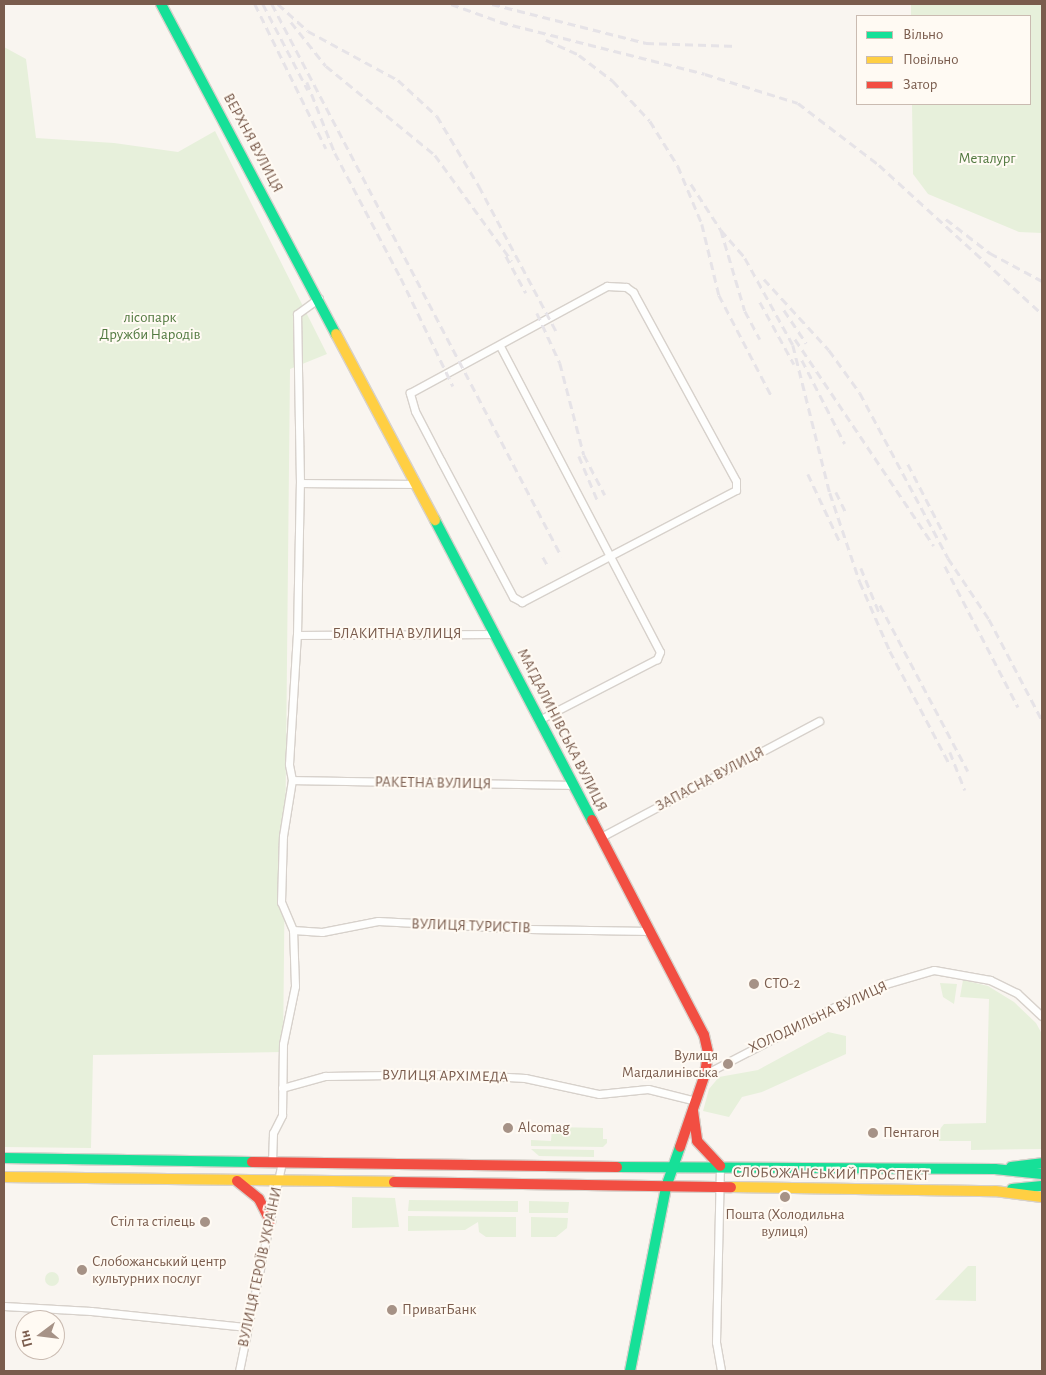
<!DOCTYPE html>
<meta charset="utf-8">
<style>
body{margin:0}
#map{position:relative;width:1046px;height:1375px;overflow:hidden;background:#f9f5f0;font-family:"Alegreya Sans",sans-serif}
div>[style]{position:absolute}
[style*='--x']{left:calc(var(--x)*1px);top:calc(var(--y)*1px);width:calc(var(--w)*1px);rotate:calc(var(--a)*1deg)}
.green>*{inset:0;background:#e7f0db}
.round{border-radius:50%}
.roads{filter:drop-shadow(1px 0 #d7d1cb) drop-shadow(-1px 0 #d7d1cb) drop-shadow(0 1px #d7d1cb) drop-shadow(0 -1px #d7d1cb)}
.street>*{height:7px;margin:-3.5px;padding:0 3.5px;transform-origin:3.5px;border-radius:3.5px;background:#fefefd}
.fast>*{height:10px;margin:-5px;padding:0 5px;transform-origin:5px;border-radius:5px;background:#16e098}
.slow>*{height:10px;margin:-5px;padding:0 5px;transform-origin:5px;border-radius:5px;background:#ffcf43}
.jam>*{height:10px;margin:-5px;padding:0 5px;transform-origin:5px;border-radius:5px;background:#f24e42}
.rail>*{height:2.5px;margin-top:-1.25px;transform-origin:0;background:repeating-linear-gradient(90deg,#e6e3e7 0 8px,transparent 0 13px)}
.dots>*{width:14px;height:14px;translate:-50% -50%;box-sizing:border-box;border:2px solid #fffaf3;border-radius:50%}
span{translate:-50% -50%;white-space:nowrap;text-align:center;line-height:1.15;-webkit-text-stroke:4px #fffaf3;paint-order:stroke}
.street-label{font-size:15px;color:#7a5c4d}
.park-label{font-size:15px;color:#537a41}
.poi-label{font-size:15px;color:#7a5c4d}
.left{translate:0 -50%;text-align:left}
.right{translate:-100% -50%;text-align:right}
.frame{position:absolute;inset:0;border:5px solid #7a5c4d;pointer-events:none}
.legend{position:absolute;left:856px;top:15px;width:175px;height:90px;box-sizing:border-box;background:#fffaf3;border:1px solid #cabbb1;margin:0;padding:6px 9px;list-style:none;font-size:15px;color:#7a5c4d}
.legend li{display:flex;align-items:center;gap:10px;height:25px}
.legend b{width:25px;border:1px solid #cabbb1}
.north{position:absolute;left:15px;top:1310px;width:50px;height:50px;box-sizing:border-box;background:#fffaf3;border:1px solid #cabbb1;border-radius:50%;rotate:255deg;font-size:14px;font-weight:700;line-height:20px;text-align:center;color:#7a5c4d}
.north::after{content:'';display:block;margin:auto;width:18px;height:22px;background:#a69286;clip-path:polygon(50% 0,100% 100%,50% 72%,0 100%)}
</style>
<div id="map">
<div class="green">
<i style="clip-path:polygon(911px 4px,1042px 4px,1042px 233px,1019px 232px,928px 194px,913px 174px,912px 104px,1030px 104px,1030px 16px,911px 16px)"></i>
<i style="clip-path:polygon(4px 47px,26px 59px,36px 138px,114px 143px,178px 152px,215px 131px,327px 354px,290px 369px,283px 1052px,93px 1055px,91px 1148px,4px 1147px)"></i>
<i style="clip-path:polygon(963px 980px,988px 986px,1014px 1002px,1036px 1023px,1042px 1034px,1042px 1149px,971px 1150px,971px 1141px,939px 1141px,940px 1129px,944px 1124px,986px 1123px,989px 999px,960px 997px)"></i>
<i style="clip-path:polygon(940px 983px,957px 984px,954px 1004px,943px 997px)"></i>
<i style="clip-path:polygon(828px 1032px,846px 1036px,846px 1054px,762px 1092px,742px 1097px,729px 1117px,703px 1111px,709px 1089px,719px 1077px,758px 1070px)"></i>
<i style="clip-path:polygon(552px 1127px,603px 1128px,603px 1139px,607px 1139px,607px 1143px,603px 1147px,531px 1146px,531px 1140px,551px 1141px)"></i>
<i style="clip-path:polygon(531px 1149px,594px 1150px,594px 1157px,539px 1156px)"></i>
<i style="clip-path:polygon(352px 1197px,395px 1198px,399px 1227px,352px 1228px)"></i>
<i style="clip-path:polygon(409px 1200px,518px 1201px,518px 1212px,408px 1211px)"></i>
<i style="clip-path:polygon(529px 1201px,569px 1202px,568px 1213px,529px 1213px)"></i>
<i style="clip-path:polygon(408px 1216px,516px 1217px,516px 1237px,486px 1237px,479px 1232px,478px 1222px,465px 1230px,408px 1231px)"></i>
<i style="clip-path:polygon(531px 1217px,568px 1218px,567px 1228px,556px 1237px,531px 1237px)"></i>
<i style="clip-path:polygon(968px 1266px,976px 1266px,976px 1301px,935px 1300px)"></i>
<i class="round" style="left:45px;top:1272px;width:14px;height:14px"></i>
</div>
<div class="roads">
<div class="street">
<i style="--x:607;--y:286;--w:19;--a:3"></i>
<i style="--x:626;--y:287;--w:9;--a:36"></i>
<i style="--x:633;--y:292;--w:215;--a:61.4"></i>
<i style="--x:736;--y:481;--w:9;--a:90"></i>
<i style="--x:736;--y:490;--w:242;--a:152.4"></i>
<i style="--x:522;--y:602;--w:10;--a:-151"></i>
<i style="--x:513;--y:597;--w:154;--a:-117.9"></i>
<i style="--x:441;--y:461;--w:56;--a:-117.5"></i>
<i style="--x:415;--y:411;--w:19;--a:-106"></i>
<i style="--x:410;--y:393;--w:224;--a:-28.5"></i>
<i style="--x:500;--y:346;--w:345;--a:62.4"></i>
<i style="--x:660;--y:652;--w:8;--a:113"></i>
<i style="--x:657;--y:659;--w:133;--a:152.7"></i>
<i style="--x:300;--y:483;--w:115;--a:0.5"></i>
<i style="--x:297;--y:635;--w:199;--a:-0.3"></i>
<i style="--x:292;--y:780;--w:281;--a:1"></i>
<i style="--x:601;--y:837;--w:247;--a:-28"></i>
<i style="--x:293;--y:930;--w:29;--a:4"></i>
<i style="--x:322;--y:932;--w:57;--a:-11.1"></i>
<i style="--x:378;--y:921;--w:152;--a:3"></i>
<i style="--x:530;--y:929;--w:120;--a:1"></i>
<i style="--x:705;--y:1074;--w:159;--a:-27.4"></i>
<i style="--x:846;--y:1001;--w:43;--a:-23"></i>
<i style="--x:886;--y:984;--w:50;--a:-16.3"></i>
<i style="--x:934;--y:970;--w:57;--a:10.1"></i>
<i style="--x:990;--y:980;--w:30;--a:26"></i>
<i style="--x:1017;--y:993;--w:34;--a:43"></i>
<i style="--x:282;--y:1088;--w:45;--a:-15.6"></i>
<i style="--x:325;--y:1076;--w:131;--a:-0.9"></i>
<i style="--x:456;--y:1074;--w:69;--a:3.3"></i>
<i style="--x:525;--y:1078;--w:76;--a:12.2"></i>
<i style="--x:599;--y:1094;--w:49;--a:-5.8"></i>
<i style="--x:648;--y:1089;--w:49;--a:14"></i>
<i style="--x:272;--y:1162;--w:29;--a:-88"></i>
<i style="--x:273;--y:1133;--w:20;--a:-63"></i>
<i style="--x:282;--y:1115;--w:71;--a:-89.2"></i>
<i style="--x:283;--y:1044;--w:59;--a:-78.3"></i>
<i style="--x:295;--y:986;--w:56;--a:-92"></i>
<i style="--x:293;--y:930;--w:30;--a:-113"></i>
<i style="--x:281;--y:902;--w:66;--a:-88.3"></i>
<i style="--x:283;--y:836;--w:57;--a:-80.9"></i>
<i style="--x:292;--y:780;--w:16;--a:-101"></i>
<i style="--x:289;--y:764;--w:129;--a:-86.5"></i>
<i style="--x:297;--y:635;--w:152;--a:-88.9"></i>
<i style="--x:300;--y:483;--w:169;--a:-91"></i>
<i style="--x:297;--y:314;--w:27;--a:-36"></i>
<i style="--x:720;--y:1166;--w:176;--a:91.3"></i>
<i style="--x:716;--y:1342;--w:29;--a:80"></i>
<i style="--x:4;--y:1306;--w:87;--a:3.3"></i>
<i style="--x:91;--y:1311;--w:157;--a:5.9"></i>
<i style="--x:239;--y:1371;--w:213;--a:-78.4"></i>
</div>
<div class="fast">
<i style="--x:161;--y:4;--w:374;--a:62.1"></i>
<i style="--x:435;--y:520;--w:339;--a:62.4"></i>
<i style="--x:4;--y:1158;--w:248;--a:0.9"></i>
<i style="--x:617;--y:1167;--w:378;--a:0.3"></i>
<i style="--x:995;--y:1169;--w:47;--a:6.1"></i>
<i style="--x:1011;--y:1167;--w:31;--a:-7"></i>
<i style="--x:1012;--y:1189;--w:30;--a:-6"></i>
<i style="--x:630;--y:1371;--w:187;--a:-78.9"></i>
<i style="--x:666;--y:1187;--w:42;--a:-70.7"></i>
</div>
<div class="slow">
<i style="--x:336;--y:334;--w:211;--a:62"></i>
<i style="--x:4;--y:1177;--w:390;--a:0.7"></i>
<i style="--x:731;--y:1187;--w:264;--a:0.9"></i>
<i style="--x:995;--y:1191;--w:47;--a:7.3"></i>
</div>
<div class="jam">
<i style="--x:592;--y:820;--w:242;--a:62.5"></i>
<i style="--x:704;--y:1035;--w:18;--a:77"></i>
<i style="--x:708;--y:1053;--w:21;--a:98"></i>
<i style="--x:705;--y:1074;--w:77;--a:108.9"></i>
<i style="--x:693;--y:1111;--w:30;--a:82"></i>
<i style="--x:697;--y:1141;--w:34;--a:47"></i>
<i style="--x:252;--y:1162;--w:365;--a:0.8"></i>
<i style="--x:237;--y:1181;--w:28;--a:39"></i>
<i style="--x:259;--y:1199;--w:25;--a:63"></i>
<i style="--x:394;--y:1182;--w:337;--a:0.9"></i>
</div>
</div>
<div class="rail">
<i style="--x:255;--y:4;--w:161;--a:63.8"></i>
<i style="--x:263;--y:4;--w:97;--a:62.4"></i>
<i style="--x:272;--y:4;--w:624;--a:62.33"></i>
<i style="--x:278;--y:4;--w:40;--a:42"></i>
<i style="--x:308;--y:31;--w:102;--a:28.6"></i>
<i style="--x:398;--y:80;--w:53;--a:42.7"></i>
<i style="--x:437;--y:116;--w:82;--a:59"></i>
<i style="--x:479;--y:186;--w:164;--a:62"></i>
<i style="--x:451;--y:4;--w:59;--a:19.7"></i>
<i style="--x:492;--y:4;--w:159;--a:14.2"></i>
<i style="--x:646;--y:43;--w:91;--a:1.9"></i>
<i style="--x:291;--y:22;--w:56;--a:51.5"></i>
<i style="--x:326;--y:66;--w:141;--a:39.2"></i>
<i style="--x:435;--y:155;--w:131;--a:54"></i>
<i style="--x:500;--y:22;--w:211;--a:14.2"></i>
<i style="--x:705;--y:74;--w:97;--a:17.3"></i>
<i style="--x:798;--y:103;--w:102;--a:37.4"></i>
<i style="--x:879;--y:165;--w:221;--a:42.4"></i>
<i style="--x:546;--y:40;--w:36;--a:24"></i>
<i style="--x:579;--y:55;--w:43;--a:37.4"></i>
<i style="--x:613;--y:81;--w:54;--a:47.2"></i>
<i style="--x:650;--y:121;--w:53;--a:58.1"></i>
<i style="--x:678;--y:166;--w:63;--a:67.5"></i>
<i style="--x:702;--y:224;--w:73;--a:76.5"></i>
<i style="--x:719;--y:295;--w:115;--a:62.5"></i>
<i style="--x:307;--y:82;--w:76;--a:68.5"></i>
<i style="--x:335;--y:153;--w:141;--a:62.2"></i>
<i style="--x:401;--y:278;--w:120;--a:64.3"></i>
<i style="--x:691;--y:184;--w:55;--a:56.9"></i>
<i style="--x:721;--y:230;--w:84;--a:73.5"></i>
<i style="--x:745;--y:311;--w:32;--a:62"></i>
<i style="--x:946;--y:219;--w:56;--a:37.7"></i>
<i style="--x:990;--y:253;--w:59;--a:28.3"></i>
<i style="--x:721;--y:230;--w:37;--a:49"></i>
<i style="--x:745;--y:258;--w:99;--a:61.1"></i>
<i style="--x:793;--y:345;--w:153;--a:76"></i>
<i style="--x:830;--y:493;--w:94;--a:71.4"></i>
<i style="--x:860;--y:582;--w:75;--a:66.5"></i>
<i style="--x:890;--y:651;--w:127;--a:62.2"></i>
<i style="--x:506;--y:256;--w:42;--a:61.6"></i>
<i style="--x:764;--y:279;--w:96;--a:47.5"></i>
<i style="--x:829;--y:350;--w:53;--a:54.2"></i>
<i style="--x:860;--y:393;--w:187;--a:61.9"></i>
<i style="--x:948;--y:558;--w:73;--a:56.1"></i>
<i style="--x:989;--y:619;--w:114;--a:62.3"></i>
<i style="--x:760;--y:302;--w:71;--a:61.3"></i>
<i style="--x:784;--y:310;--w:40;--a:56"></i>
<i style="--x:537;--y:313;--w:55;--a:65.3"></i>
<i style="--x:560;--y:363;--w:95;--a:75.4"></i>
<i style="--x:584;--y:455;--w:45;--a:62.3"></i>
<i style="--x:795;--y:339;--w:249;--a:56.1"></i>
<i style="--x:802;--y:360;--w:94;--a:62.9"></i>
<i style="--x:579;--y:456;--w:47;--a:67.3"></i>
<i style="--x:908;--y:464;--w:85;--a:62.8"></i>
<i style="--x:808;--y:474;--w:77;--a:64.8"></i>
<i style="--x:836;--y:492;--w:25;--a:64"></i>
<i style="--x:543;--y:557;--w:10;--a:61"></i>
<i style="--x:945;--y:566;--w:159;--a:62.6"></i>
<i style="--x:861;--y:568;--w:48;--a:67.8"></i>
<i style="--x:880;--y:605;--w:188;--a:62.1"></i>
<i style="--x:950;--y:752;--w:41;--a:68.5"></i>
</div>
<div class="dots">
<i style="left:754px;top:984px;background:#a69286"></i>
<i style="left:728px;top:1064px;background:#a69286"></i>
<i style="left:508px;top:1128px;background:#a69286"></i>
<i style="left:873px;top:1133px;background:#a69286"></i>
<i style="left:785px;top:1197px;background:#a69286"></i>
<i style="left:205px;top:1222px;background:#a69286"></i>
<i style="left:82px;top:1270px;background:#a69286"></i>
<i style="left:392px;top:1310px;background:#a69286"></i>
</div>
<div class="street-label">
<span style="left:253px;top:143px;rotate:62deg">ВЕРХНЯ ВУЛИЦЯ</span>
<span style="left:397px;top:634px">БЛАКИТНА ВУЛИЦЯ</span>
<span style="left:562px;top:730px;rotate:63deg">МАГДАЛИНІВСЬКА ВУЛИЦЯ</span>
<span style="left:710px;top:779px;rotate:-28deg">ЗАПАСНА ВУЛИЦЯ</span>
<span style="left:433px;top:783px;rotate:1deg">РАКЕТНА ВУЛИЦЯ</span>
<span style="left:471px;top:926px;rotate:2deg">ВУЛИЦЯ ТУРИСТІВ</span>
<span style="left:818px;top:1017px;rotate:-25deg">ХОЛОДИЛЬНА ВУЛИЦЯ</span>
<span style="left:445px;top:1076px;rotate:1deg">ВУЛИЦЯ АРХІМЕДА</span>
<span style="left:831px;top:1174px;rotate:1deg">СЛОБОЖАНСЬКИЙ ПРОСПЕКТ</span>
<span style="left:260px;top:1267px;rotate:-78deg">ВУЛИЦЯ ГЕРОЇВ УКРАЇНИ</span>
</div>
<div class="park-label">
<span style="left:987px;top:159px">Металург</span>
<span style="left:150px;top:326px">лісопарк<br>Дружби Народів</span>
</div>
<div class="poi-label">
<span class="left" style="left:764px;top:984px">СТО-2</span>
<span class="right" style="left:718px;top:1064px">Вулиця<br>Магдалинівська</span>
<span class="left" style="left:518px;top:1128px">Alcomag</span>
<span class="left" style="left:883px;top:1133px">Пентагон</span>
<span style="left:785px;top:1223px">Пошта (Холодильна<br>вулиця)</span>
<span class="right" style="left:195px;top:1222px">Стіл та стілець</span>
<span class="left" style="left:92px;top:1270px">Слобожанський центр<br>культурних послуг</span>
<span class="left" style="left:402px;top:1310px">ПриватБанк</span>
</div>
<div class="frame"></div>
<ul class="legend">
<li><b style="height:6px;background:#16e098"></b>Вільно</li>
<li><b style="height:6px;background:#ffcf43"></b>Повільно</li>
<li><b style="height:6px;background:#f24e42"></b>Затор</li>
</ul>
<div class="north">Пн</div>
</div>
